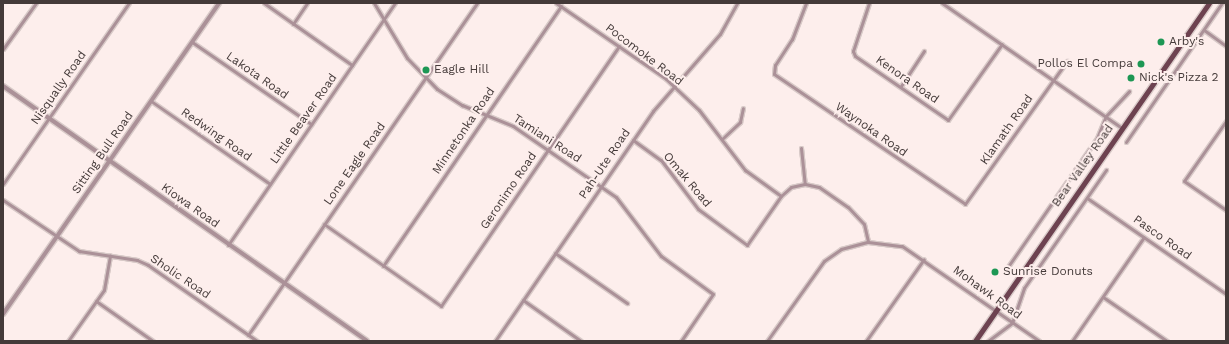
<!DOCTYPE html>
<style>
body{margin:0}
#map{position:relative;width:1229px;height:344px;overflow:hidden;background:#fdeeec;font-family:"Work Sans",sans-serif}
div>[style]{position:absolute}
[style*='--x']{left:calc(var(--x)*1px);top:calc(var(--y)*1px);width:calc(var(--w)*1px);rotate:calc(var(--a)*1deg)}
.roads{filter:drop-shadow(1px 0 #d8cac8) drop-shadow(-1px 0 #d8cac8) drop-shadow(0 1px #d8cac8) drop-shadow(0 -1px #d8cac8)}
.minor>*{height:3px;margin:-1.5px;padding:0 1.5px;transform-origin:1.5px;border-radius:1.5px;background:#ab9198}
.tertiary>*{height:4px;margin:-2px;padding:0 2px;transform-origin:2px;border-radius:2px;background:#ab9198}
.primary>*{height:5px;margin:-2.5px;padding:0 2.5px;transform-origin:2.5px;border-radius:2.5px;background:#6d4250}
.dots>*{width:11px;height:11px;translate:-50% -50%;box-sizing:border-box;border:2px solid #fdeeec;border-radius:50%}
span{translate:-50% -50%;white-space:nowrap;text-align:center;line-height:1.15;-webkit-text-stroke:4px #fdeeec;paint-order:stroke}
.poi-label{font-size:12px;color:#443a39}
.left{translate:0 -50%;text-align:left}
.right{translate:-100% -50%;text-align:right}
.street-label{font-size:12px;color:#443a39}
.frame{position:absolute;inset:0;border:4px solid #443a39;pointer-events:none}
</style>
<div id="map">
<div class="roads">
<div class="minor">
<i style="--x:264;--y:3;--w:108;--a:35.2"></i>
<i style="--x:374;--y:3;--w:64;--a:59"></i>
<i style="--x:407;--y:58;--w:43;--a:45.9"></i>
<i style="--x:437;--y:89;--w:30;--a:33"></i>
<i style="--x:462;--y:105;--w:55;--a:22.4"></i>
<i style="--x:513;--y:126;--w:125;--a:34.6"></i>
<i style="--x:616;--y:197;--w:74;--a:52.7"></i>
<i style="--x:661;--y:256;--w:64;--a:36.2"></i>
<i style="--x:713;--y:294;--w:57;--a:124.2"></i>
<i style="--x:556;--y:3;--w:134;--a:34.6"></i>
<i style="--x:666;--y:79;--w:45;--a:43.2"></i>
<i style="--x:699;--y:110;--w:76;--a:52.5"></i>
<i style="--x:745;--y:170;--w:44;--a:35.8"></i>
<i style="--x:806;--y:3;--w:39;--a:111"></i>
<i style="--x:792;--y:39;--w:31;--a:123"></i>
<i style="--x:775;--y:65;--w:9;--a:96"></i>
<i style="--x:774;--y:74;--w:231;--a:34.2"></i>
<i style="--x:965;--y:204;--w:176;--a:-54.5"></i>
<i style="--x:869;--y:3;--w:51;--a:108.4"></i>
<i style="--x:853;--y:51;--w:5;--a:68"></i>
<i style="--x:855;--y:56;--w:113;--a:34.5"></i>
<i style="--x:948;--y:120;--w:93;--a:-54.6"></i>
<i style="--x:942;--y:3;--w:219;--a:34.8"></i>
<i style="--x:293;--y:24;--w:25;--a:-56"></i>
<i style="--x:1204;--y:30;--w:27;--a:36"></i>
<i style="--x:192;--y:42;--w:145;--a:34.6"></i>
<i style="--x:3;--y:49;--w:57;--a:-54.3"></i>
<i style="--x:901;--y:86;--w:42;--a:-56.7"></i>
<i style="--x:151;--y:101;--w:145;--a:34.9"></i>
<i style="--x:1226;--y:121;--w:73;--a:125"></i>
<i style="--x:1184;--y:181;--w:51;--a:34.6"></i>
<i style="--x:722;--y:139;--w:25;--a:-43"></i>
<i style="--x:740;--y:122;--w:14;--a:-78"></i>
<i style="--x:633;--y:140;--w:34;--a:36"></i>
<i style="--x:661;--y:160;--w:61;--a:52.9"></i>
<i style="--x:698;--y:209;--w:61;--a:36.3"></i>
<i style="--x:747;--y:245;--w:60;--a:-55.2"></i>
<i style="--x:781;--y:196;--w:13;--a:-42"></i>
<i style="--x:791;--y:187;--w:14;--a:-12"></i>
<i style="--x:805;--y:184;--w:14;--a:12"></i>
<i style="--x:819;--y:187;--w:35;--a:35"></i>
<i style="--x:848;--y:207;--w:23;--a:47"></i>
<i style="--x:864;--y:224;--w:18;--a:77"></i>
<i style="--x:1126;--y:142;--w:169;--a:-55.4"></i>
<i style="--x:801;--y:148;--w:36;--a:84"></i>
<i style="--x:3;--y:184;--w:221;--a:-55.2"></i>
<i style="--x:1087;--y:198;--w:169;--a:34.6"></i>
<i style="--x:3;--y:200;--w:92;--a:33.9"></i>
<i style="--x:79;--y:251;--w:59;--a:8.8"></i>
<i style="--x:137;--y:260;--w:12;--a:24"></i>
<i style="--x:148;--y:265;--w:133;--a:34.9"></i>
<i style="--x:324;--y:224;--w:143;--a:35"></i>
<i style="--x:441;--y:306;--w:315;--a:-55.6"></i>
<i style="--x:228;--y:245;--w:294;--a:-55.4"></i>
<i style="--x:555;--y:253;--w:88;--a:34.8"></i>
<i style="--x:383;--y:266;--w:315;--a:-55.6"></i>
<i style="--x:1020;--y:276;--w:15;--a:-148"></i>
<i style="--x:1007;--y:268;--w:158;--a:-55.3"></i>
<i style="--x:1097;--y:138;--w:24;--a:-68"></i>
<i style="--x:1106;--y:116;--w:34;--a:-47"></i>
<i style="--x:1103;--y:297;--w:78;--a:34.5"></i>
<i style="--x:523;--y:300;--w:71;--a:35.3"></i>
<i style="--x:96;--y:301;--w:70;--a:35.1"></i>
<i style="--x:248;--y:335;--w:403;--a:-55.4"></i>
<i style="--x:68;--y:341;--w:62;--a:-54.8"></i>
<i style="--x:104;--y:290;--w:35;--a:-80"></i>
<i style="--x:495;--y:341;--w:279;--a:-55.5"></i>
<i style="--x:653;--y:111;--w:102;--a:-49"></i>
<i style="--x:720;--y:34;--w:35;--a:-61"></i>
<i style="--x:767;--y:341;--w:98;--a:-54.5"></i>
<i style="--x:824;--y:261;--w:21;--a:-35"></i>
<i style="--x:841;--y:249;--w:28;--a:-15"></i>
<i style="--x:868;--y:242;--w:34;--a:7"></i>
<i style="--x:902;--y:246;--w:167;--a:34.7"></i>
<i style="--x:866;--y:341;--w:100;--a:-54.7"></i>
<i style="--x:988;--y:341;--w:30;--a:-37"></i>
<i style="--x:1012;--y:323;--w:37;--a:-71"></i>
<i style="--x:1024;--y:288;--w:144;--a:-55.2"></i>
<i style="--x:1072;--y:341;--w:126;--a:-55.3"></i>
</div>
<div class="tertiary">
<i style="--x:3;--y:86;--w:444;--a:35"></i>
<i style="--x:3;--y:314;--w:379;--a:-55.2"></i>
</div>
<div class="primary">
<i style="--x:975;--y:341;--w:411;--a:-55.3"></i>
</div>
</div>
<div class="dots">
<i style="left:1161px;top:42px;background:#1d9754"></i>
<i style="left:1141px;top:64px;background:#1d9754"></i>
<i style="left:426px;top:70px;background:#1d9754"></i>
<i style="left:1131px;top:78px;background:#1d9754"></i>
<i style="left:995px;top:272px;background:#1d9754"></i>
</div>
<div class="poi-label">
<span class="left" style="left:1169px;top:42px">Arby's</span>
<span class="right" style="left:1133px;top:64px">Pollos El Compa</span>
<span class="left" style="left:434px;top:70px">Eagle Hill</span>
<span class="left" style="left:1139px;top:78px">Nick's Pizza 2</span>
<span class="left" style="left:1003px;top:272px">Sunrise Donuts</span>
</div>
<div class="street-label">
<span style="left:644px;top:55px;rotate:37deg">Pocomoke Road</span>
<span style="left:257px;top:76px;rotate:35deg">Lakota Road</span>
<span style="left:907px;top:80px;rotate:35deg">Kenora Road</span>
<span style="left:59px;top:88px;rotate:-55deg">Nisqually Road</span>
<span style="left:304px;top:119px;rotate:-55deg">Little Beaver Road</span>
<span style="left:871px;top:130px;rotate:35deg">Waynoka Road</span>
<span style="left:1007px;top:130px;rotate:-55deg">Klamath Road</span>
<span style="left:464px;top:131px;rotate:-56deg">Minnetonka Road</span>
<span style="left:216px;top:135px;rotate:35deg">Redwing Road</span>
<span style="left:547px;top:139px;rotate:33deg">Tamiani Road</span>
<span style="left:103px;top:153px;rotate:-55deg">Sitting Bull Road</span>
<span style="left:355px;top:164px;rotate:-55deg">Lone Eagle Road</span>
<span style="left:605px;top:164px;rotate:-56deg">Pah-Ute Road</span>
<span style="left:1083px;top:166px;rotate:-55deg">Bear Valley Road</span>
<span style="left:687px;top:180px;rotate:50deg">Omak Road</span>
<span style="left:509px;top:191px;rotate:-56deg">Geronimo Road</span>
<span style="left:190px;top:206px;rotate:35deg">Kiowa Road</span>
<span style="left:1162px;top:238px;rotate:35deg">Pasco Road</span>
<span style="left:180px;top:277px;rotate:34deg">Sholic Road</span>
<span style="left:987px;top:293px;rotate:36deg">Mohawk Road</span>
</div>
<div class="frame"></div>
</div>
